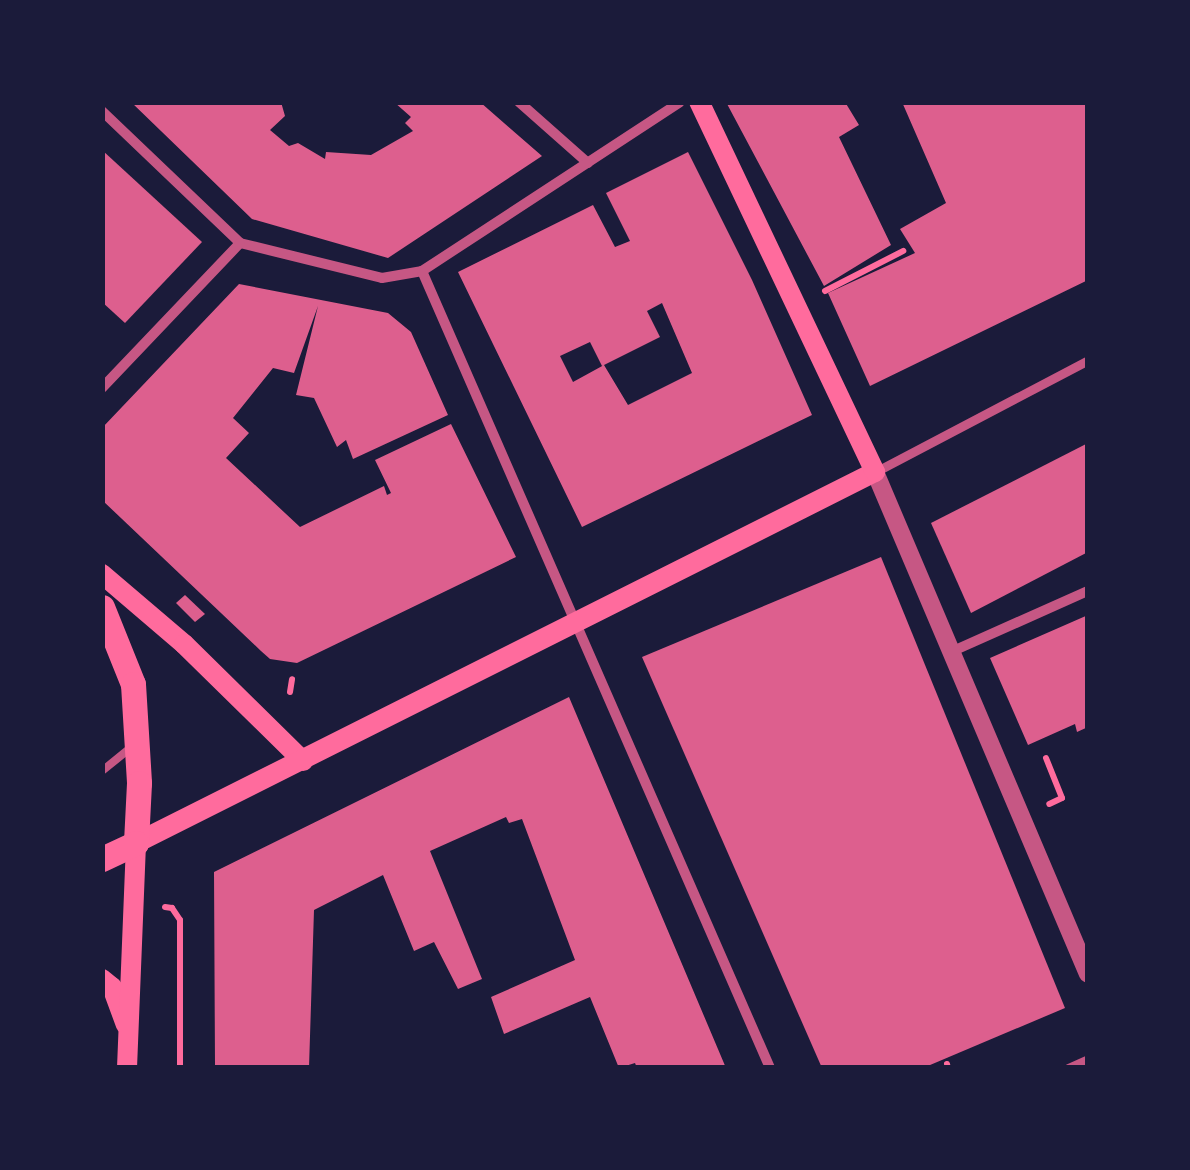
<!DOCTYPE html>
<style>
body{margin:0}
#map{position:relative;width:1190px;height:1170px;overflow:hidden;background:#1b1b3a;font-family:"DM Sans",sans-serif}
div>[style]{position:absolute}
[style*='--x']{left:calc(var(--x)*1px);top:calc(var(--y)*1px);width:calc(var(--w)*1px);rotate:calc(var(--a)*1deg)}
.building>*{inset:0;background:#dd5f8e}
.path>*{height:6px;margin:-3px;padding:0 3px;transform-origin:3px;border-radius:3px;background:#ff6b9d}
.service>*{height:8px;margin:-4px;padding:0 4px;transform-origin:4px;border-radius:4px;background:#c65784}
.pedestrian>*{height:9px;margin:-4.5px;padding:0 4.5px;transform-origin:4.5px;border-radius:4.5px;background:#c65784}
.minor>*{height:10px;margin:-5px;padding:0 5px;transform-origin:5px;border-radius:5px;background:#c65784}
.tertiary>*{height:18px;margin:-9px;padding:0 9px;transform-origin:9px;border-radius:9px;background:#c65784}
.secondary>*{height:20px;margin:-10px;padding:0 10px;transform-origin:10px;border-radius:10px;background:#ff6b9d}
.primary>*{height:25px;margin:-12.5px;padding:0 12.5px;transform-origin:12.5px;border-radius:12.5px;background:#ff6b9d}
span{translate:-50% -50%;white-space:nowrap;text-align:center;line-height:1.15;-webkit-text-stroke:8px #1b1b3a;paint-order:stroke}
.frame{position:absolute;inset:0;border:105px solid #1b1b3a;pointer-events:none}
</style>
<div id="map">
<div class="building">
<i style="clip-path:polygon(131px 102px,281px 102px,285px 116px,270px 130px,289px 146px,298px 143px,325px 159px,326px 152px,371px 155px,413px 131px,405px 123px,411px 117px,394px 102px,480px 102px,542px 156px,388px 258px,252px 219px)"></i>
<i style="clip-path:polygon(726px 102px,845px 102px,859px 125px,839px 137px,891px 245px,824px 286px)"></i>
<i style="clip-path:polygon(902px 102px,1088px 102px,1088px 280px,870px 386px,828px 293px,915px 253px,900px 229px,946px 203px)"></i>
<i style="clip-path:polygon(102px 150px,202px 242px,125px 323px,102px 302px)"></i>
<i style="clip-path:polygon(evenodd,688px 152px,752px 280px,812px 415px,582px 527px,458px 272px,593px 205px,615px 247px,630px 241px,606px 193px,688px 152px,662px 303px,692px 373px,628px 405px,604px 365px,573px 382px,560px 356px,590px 342px,602px 366px,660px 337px,647px 311px,662px 303px)"></i>
<i style="clip-path:polygon(239px 284px,388px 313px,411px 332px,448px 415px,353px 459px,346px 440px,337px 447px,314px 398px,296px 395px,318px 306px,294px 373px,273px 368px,233px 418px,249px 433px,226px 458px,300px 527px,384px 486px,387px 495px,391px 493px,375px 460px,451px 424px,516px 557px,297px 663px,270px 659px,261px 651px,102px 500px,102px 428px)"></i>
<i style="clip-path:polygon(1088px 443px,1088px 552px,971px 613px,931px 523px)"></i>
<i style="clip-path:polygon(881px 557px,1065px 1008px,923px 1068px,822px 1068px,642px 657px)"></i>
<i style="clip-path:polygon(185px 595px,205px 614px,195px 622px,176px 603px)"></i>
<i style="clip-path:polygon(1088px 615px,1088px 727px,1077px 732px,1075px 724px,1028px 745px,990px 658px)"></i>
<i style="clip-path:polygon(569px 697px,726px 1068px,637px 1068px,635px 1063px,619px 1068px,590px 997px,504px 1034px,491px 997px,575px 960px,522px 819px,509px 823px,506px 817px,430px 851px,482px 979px,458px 989px,434px 942px,414px 951px,383px 875px,314px 910px,309px 1068px,215px 1068px,214px 872px)"></i>
</div>
<div class="path">
<i style="--x:825;--y:291;--w:88;--a:-27.1"></i>
<i style="--x:290;--y:692;--w:13;--a:-81"></i>
<i style="--x:1046;--y:758;--w:43;--a:68.2"></i>
<i style="--x:1062;--y:798;--w:14;--a:155"></i>
<i style="--x:165;--y:907;--w:7;--a:8"></i>
<i style="--x:172;--y:908;--w:14;--a:56"></i>
<i style="--x:180;--y:920;--w:148;--a:90"></i>
<i style="--x:947;--y:1064;--w:4;--a:76"></i>
</div>
<div class="service">
<i style="--x:102;--y:771;--w:35;--a:-39"></i>
</div>
<div class="pedestrian">
<i style="--x:875;--y:472;--w:241;--a:-27.7"></i>
<i style="--x:1068;--y:1068;--w:22;--a:-24"></i>
</div>
<div class="minor">
<i style="--x:519;--y:102;--w:92;--a:41.5"></i>
<i style="--x:102;--y:111;--w:191;--a:43.7"></i>
<i style="--x:240;--y:243;--w:146;--a:13.8"></i>
<i style="--x:382;--y:278;--w:41;--a:-9.9"></i>
<i style="--x:422;--y:271;--w:308;--a:-33.2"></i>
<i style="--x:422;--y:271;--w:870;--a:66.41"></i>
<i style="--x:102;--y:388;--w:200;--a:-46.4"></i>
<i style="--x:953;--y:651;--w:148;--a:-24"></i>
</div>
<div class="tertiary">
<i style="--x:875;--y:472;--w:545;--a:67.01"></i>
</div>
<div class="secondary">
<i style="--x:102;--y:574;--w:108;--a:40.5"></i>
<i style="--x:184;--y:644;--w:167;--a:44.5"></i>
<i style="--x:102;--y:979;--w:13;--a:39"></i>
<i style="--x:112;--y:987;--w:40;--a:69.8"></i>
<i style="--x:127;--y:1068;--w:225;--a:-87.7"></i>
<i style="--x:136;--y:843;--w:827;--a:-26.66"></i>
<i style="--x:875;--y:472;--w:410;--a:-115.4"></i>
</div>
<div class="primary">
<i style="--x:102;--y:607;--w:83;--a:68.1"></i>
<i style="--x:133;--y:684;--w:99;--a:86.5"></i>
<i style="--x:139;--y:783;--w:60;--a:92.9"></i>
<i style="--x:136;--y:843;--w:38;--a:155"></i>
</div>
<div class="frame"></div>
</div>
